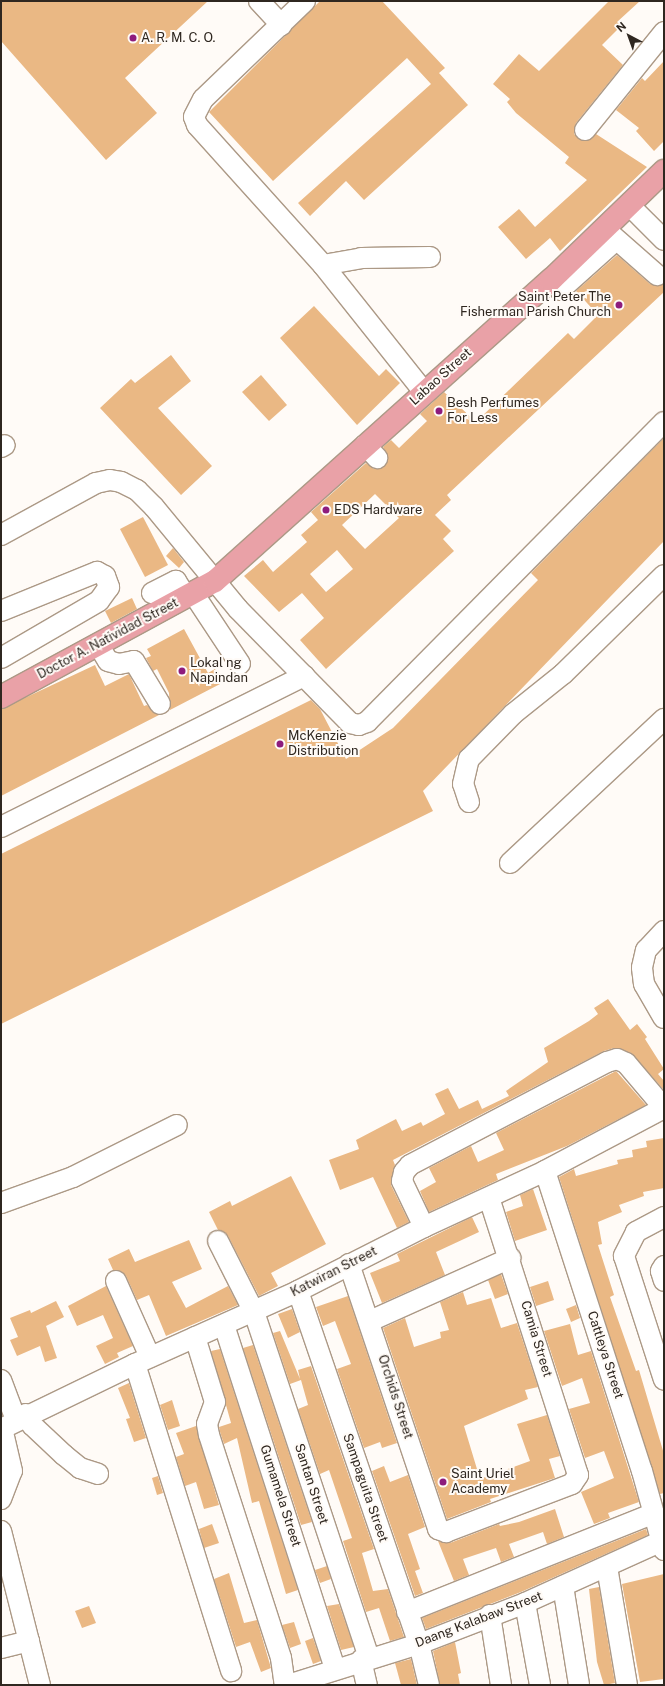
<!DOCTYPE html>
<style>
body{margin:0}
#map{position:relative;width:665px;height:1686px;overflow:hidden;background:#fffbf7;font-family:"Public Sans",sans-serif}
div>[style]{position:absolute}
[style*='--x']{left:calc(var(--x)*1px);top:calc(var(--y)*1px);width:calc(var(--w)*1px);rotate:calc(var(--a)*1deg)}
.building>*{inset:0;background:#eab884}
.roads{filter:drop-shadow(1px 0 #ac9986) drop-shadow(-1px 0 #ac9986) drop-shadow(0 1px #ac9986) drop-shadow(0 -1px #ac9986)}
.minor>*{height:20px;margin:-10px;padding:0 10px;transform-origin:10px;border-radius:10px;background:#fff}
.major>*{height:22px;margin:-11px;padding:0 11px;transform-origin:11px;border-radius:11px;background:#e9a1a7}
.dots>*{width:11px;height:11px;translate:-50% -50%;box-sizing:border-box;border:2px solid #fffbf7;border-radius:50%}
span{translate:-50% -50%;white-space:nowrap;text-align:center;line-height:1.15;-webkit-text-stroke:4px #fffbf7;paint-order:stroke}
.poi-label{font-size:13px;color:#2f2720}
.left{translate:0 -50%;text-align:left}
.right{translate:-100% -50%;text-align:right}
.street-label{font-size:13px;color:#2f2720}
.frame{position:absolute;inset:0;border:2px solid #2f2720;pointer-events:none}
.north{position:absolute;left:609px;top:16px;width:40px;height:40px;-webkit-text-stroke:3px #fffbf7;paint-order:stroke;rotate:319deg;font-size:11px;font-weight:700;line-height:16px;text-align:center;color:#2f2720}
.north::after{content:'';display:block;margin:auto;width:14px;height:18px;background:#2f2720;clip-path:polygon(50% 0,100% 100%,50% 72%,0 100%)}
</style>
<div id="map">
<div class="building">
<i style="clip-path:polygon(1px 1px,208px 1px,125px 78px,157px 113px,106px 160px,1px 41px)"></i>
<i style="clip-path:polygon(320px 1px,382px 1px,445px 68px,439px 73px,468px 105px,364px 200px,346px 181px,310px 216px,298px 203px,431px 84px,407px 58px,273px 181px,209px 112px)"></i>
<i style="clip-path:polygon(609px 1px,640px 1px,617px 22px,621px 26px,602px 45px,623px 65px,576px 123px,574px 134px,584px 141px,596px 134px,647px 167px,560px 251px,550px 238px,526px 259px,498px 227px,519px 209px,535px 227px,587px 180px,565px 163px,569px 157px,516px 113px,507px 102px,510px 99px,493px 84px,519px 54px,539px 71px)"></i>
<i style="clip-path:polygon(664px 61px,664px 141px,654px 151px,636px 131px,639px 128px,616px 110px,642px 78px,645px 81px)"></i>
<i style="clip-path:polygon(evenodd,617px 255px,650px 284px,663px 284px,664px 292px,447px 495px,451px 500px,435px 515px,451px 531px,443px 539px,454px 551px,326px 669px,300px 640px,324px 618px,302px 593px,279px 612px,244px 576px,263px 560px,273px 572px,307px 542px,301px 535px,318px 520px,311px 512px,366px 463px,374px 469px,384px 467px,388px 456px,383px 447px,391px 440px,399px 448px,427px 421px,420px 414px,444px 392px,476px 422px,568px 333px,574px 339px,598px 315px,576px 291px,617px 255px,375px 494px,399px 518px,365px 549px,342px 525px,375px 494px,617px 255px,337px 550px,353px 569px,326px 592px,310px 574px,337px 550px)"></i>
<i style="clip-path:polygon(314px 306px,379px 376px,386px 369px,400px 383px,357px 425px,280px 338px)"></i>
<i style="clip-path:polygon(171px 355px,191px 381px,158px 408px,212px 466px,181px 495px,100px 408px,131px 379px,135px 383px)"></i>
<i style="clip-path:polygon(261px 375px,287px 405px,269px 421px,242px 392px)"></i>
<i style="clip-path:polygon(664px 438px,664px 541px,423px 791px,433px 811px,1px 1024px,1px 854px,311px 700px,320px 709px,346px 759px,393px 728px,538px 580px,531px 573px)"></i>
<i style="clip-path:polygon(143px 517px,168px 565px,145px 577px,120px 529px)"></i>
<i style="clip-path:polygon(173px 548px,184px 562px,179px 568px,166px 556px)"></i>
<i style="clip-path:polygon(132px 598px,137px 609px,111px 623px,105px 611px)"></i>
<i style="clip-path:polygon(184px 629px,208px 673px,215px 669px,222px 683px,170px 710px,169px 693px,157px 669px,153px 671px,146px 658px,151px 656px,147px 649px)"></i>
<i style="clip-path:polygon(95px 665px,105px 686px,129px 674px,144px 706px,147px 705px,159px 715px,1px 796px,1px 709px)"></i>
<i style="clip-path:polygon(608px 999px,630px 1030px,637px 1024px,647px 1037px,645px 1039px,664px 1069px,658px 1074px,664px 1081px,664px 1090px,631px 1053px,614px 1048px,604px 1051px,393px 1160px,395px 1165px,391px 1185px,409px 1222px,397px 1228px,373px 1177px,340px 1190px,329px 1160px,359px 1149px,356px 1140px,396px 1119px,402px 1131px,421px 1122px,423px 1126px,445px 1114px,435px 1094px,448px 1088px,459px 1109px,478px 1100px,482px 1109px,509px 1096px,506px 1091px,548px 1062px,544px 1048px,589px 1021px,598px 1014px,594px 1008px)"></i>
<i style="clip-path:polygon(616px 1071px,646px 1105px,567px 1146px,496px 1174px,498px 1180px,429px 1212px,420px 1191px,436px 1182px,429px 1168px,471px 1146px,478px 1162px,504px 1150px,496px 1133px)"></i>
<i style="clip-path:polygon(664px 1138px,664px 1188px,643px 1192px,644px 1196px,619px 1205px,622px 1212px,598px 1222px,602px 1244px,598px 1245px,614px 1295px,610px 1297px,636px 1371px,639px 1370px,664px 1454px,664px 1493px,660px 1494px,559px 1177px,574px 1169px,576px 1176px,618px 1164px,617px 1160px,633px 1157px,632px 1150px,647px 1147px,646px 1141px)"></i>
<i style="clip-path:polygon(291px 1176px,326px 1244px,271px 1273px,278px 1286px,259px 1296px,228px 1236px,218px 1230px,209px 1212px,230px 1201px,232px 1206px)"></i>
<i style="clip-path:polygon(533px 1189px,547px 1230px,515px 1241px,506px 1212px,523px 1206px,520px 1195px)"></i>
<i style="clip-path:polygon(472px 1217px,479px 1232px,436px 1252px,445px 1275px,382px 1303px,370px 1273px,400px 1261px,397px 1254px)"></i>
<i style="clip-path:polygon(189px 1240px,202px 1269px,172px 1282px,186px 1308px,228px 1286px,238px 1305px,166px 1336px,149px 1295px,137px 1300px,126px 1276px,122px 1272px,113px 1270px,108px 1259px,129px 1249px,135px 1262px)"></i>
<i style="clip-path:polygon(501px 1274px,508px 1294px,495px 1299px,488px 1280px)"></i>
<i style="clip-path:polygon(548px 1281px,554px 1300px,536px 1306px,530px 1287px)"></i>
<i style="clip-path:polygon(106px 1286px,133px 1346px,117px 1353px,119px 1357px,105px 1364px,96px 1346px,113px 1338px,103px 1315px,77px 1326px,68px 1306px)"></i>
<i style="clip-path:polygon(463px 1292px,467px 1305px,491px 1298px,501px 1328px,517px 1323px,538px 1387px,525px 1390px,528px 1399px,464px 1426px,480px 1479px,530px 1461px,517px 1424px,547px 1415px,560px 1456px,549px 1459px,555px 1478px,490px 1499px,491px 1502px,447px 1519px,383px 1328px,405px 1318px,414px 1347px,441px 1338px,440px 1332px,449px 1330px,440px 1302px)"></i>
<i style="clip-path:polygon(348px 1296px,397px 1443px,382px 1448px,380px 1442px,364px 1448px,337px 1369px,351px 1364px,335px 1321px,323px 1326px,316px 1307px)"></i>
<i style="clip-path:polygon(56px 1301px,64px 1317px,46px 1326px,57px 1358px,45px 1362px,40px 1346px,17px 1356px,10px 1340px,18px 1337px,10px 1318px,30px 1310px,31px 1313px)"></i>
<i style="clip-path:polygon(576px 1305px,580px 1318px,571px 1322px,566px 1309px)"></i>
<i style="clip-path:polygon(292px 1309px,300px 1332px,288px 1338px,278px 1314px)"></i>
<i style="clip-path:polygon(570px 1324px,578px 1355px,591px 1351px,639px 1502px,608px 1513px,610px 1518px,594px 1524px,581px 1492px,614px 1478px,604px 1451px,585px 1458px,569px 1409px,590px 1403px,582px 1378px,562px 1386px,544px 1331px)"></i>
<i style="clip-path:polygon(280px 1331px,300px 1379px,298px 1370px,311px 1366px,374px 1549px,362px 1553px,373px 1591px,388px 1589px,404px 1637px,390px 1641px,379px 1608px,366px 1612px,343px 1541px,352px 1538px,329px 1470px,320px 1474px,298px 1409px,308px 1405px,301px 1380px,290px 1384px,273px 1333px)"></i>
<i style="clip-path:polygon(253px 1345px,312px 1522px,301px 1525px,243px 1348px)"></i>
<i style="clip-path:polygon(220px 1349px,298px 1590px,286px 1594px,259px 1501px,252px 1503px,237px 1438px,224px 1444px,220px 1432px,219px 1427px,231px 1423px,211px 1351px)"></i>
<i style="clip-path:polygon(129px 1383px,146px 1438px,134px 1442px,126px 1419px,130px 1418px,118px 1388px)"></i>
<i style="clip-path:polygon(172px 1400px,180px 1426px,168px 1430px,160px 1405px)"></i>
<i style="clip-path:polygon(196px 1426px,219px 1505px,204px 1509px,196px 1482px,185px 1486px,176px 1457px,184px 1454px,176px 1433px)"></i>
<i style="clip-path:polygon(384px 1466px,390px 1482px,408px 1475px,425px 1527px,408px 1534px,420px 1569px,415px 1571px,423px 1593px,415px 1596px,372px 1471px)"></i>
<i style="clip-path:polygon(158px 1476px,163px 1493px,157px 1495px,152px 1478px)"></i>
<i style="clip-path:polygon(555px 1509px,564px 1537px,547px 1544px,543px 1532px,509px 1544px,514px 1557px,501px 1562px,496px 1548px,463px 1559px,469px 1575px,454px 1581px,438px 1541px,450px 1543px,499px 1524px,500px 1526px,519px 1522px)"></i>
<i style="clip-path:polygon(212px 1524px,219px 1543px,204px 1548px,199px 1529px)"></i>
<i style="clip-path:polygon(646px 1529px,648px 1535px,521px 1592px,426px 1629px,422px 1618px)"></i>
<i style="clip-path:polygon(327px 1566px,331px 1579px,320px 1583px,315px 1570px)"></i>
<i style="clip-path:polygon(229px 1573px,244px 1623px,257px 1620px,271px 1668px,261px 1672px,250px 1642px,236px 1647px,214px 1579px)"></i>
<i style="clip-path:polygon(664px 1574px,664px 1679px,640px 1682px,622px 1584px)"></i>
<i style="clip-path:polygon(599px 1587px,615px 1683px,604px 1685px,597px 1662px,589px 1589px)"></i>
<i style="clip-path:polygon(339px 1604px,354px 1647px,341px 1650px,327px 1606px)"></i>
<i style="clip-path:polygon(89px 1606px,96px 1623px,82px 1628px,75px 1611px)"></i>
<i style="clip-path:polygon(294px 1622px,301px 1644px,290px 1648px,282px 1625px)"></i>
<i style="clip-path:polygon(313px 1638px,321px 1661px,313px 1664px,305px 1641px)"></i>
<i style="clip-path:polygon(455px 1642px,461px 1673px,458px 1674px,460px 1685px,440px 1685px,433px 1651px)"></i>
<i style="clip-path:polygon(411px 1659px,417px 1685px,401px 1685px,395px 1663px)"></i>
</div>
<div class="roads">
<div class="minor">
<i style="--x:259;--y:1;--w:33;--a:47"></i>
<i style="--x:305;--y:1;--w:141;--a:136.1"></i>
<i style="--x:203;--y:99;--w:20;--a:117"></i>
<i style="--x:194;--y:117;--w:9;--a:69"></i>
<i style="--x:197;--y:125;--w:188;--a:48"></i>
<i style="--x:323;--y:265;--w:162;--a:51.5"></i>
<i style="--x:585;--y:130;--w:126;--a:-51.1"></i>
<i style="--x:630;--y:206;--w:48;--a:45"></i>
<i style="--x:607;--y:231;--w:67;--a:41.3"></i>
<i style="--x:323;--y:265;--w:39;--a:-10"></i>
<i style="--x:361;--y:258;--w:69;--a:-0.8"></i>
<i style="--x:560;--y:290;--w:75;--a:-41.8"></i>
<i style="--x:365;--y:445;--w:18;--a:47"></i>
<i style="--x:1;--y:447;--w:4;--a:-27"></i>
<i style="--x:1;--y:535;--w:108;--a:-28.7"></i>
<i style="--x:96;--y:483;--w:14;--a:-12"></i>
<i style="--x:110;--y:480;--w:11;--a:10"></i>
<i style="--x:121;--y:482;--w:18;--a:27"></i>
<i style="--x:137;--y:490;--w:24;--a:45"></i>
<i style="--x:154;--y:507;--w:132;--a:50.5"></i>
<i style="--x:238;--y:609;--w:160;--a:45.5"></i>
<i style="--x:350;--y:723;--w:9;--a:13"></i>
<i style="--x:359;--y:725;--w:9;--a:-21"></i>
<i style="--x:367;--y:722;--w:422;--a:-45.3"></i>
<i style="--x:152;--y:593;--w:27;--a:-27"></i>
<i style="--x:176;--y:581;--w:19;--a:58"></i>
<i style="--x:193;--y:593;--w:85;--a:56.5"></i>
<i style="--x:1;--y:611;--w:104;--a:-22.1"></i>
<i style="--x:97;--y:572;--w:9;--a:27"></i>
<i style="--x:105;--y:576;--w:12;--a:70"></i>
<i style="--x:109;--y:587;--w:17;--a:126"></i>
<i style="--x:99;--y:601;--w:113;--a:149.8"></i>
<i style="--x:99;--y:646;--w:17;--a:59"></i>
<i style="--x:108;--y:661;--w:11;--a:15"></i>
<i style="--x:119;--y:664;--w:15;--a:-11"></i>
<i style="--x:134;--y:661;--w:50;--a:58.8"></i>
<i style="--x:469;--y:802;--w:19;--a:-108"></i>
<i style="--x:463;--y:784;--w:26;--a:-77"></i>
<i style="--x:469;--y:759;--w:63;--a:-45.6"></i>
<i style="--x:513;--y:714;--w:64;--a:-38.7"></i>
<i style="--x:563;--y:674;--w:141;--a:-44.4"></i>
<i style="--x:1;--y:827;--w:339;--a:-26.5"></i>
<i style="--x:510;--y:863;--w:211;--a:-43.1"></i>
<i style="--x:664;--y:931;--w:26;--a:133"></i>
<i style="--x:646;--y:950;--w:18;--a:103"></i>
<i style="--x:642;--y:968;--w:16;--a:83"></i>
<i style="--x:644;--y:984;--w:39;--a:60"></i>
<i style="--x:545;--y:1171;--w:315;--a:72.1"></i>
<i style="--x:642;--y:1471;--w:82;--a:74.4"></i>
<i style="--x:1;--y:1203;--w:77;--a:-19.9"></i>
<i style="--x:73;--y:1177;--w:116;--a:-26.6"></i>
<i style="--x:664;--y:1217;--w:32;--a:152"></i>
<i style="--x:636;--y:1232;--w:27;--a:117"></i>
<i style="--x:624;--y:1256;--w:130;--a:72.1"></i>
<i style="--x:424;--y:1227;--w:51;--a:-115.6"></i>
<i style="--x:402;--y:1181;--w:9;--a:-77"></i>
<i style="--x:404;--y:1172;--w:9;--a:-49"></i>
<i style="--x:410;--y:1165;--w:222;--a:-27.6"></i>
<i style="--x:607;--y:1062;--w:10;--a:-17"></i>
<i style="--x:617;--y:1059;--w:10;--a:24"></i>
<i style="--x:626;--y:1063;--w:59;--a:49.8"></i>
<i style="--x:218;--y:1241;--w:80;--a:63.1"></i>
<i style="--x:254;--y:1312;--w:364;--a:71.6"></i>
<i style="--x:349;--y:1264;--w:280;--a:71.4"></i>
<i style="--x:438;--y:1529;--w:9;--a:21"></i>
<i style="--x:446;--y:1532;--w:135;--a:-20.9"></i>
<i style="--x:572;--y:1484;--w:11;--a:-56"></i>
<i style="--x:578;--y:1475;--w:291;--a:-107.8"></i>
<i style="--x:664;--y:1266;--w:6;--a:121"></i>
<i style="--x:661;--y:1271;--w:10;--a:73"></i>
<i style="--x:116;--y:1281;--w:83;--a:65.9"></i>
<i style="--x:298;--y:1291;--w:373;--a:71.1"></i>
<i style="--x:419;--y:1644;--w:42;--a:76.3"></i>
<i style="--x:370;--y:1321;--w:154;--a:-24.2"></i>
<i style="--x:224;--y:1325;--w:361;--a:72.1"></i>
<i style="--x:195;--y:1337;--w:68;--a:72.9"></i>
<i style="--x:215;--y:1402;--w:23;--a:110"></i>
<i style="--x:207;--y:1424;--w:11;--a:80"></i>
<i style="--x:209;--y:1435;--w:234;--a:72.1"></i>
<i style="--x:281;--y:1658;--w:27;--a:82"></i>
<i style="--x:135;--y:1364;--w:322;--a:72.6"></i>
<i style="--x:1;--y:1380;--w:43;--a:69.4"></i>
<i style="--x:26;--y:1414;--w:13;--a:61"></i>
<i style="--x:32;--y:1425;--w:44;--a:43.2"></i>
<i style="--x:64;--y:1455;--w:21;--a:39"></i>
<i style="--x:80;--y:1468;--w:19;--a:18"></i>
<i style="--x:1;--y:1429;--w:149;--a:-25.9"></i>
<i style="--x:135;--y:1364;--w:179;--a:-24.1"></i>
<i style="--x:298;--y:1291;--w:141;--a:-26.9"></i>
<i style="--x:424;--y:1227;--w:133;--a:-24.8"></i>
<i style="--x:545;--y:1171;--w:135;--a:-27.9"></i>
<i style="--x:1;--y:1499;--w:30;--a:-69"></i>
<i style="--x:12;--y:1471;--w:44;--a:-103.1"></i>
<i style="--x:1;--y:1531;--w:159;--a:75.8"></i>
<i style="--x:607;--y:1567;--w:120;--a:80.4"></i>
<i style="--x:563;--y:1586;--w:100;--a:80.8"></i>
<i style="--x:525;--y:1603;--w:83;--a:79.6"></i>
<i style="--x:407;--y:1612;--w:266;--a:-21.8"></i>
<i style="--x:490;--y:1615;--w:71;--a:81.1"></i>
<i style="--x:1;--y:1648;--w:29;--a:-14"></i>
<i style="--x:361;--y:1660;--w:26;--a:77"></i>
<i style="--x:288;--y:1685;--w:137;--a:-17.4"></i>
<i style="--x:419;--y:1644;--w:114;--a:-21.1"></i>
<i style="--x:525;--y:1603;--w:153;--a:-24.4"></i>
</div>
<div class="major">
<i style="--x:1;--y:697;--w:243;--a:-28.5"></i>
<i style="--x:215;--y:581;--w:451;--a:-41.9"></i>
<i style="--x:551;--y:280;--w:157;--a:-44"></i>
</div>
</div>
<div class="dots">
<i style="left:133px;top:38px;background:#8e1c7d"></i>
<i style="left:619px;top:305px;background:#8e1c7d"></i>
<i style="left:439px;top:411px;background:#8e1c7d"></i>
<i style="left:326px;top:510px;background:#8e1c7d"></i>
<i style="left:182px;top:671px;background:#8e1c7d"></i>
<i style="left:280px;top:744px;background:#8e1c7d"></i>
<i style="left:443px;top:1482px;background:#8e1c7d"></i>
</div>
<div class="poi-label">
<span class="left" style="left:141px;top:38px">A. R. M. C. O.</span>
<span class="right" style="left:611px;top:305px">Saint Peter The<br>Fisherman Parish Church</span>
<span class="left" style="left:447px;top:411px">Besh Perfumes<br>For Less</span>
<span class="left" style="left:334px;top:510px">EDS Hardware</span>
<span class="left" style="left:190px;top:671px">Lokal ng<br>Napindan</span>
<span class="left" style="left:288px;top:744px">McKenzie<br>Distribution</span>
<span class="left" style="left:451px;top:1482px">Saint Uriel<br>Academy</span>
</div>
<div class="street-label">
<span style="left:441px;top:377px;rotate:-42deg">Labao Street</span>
<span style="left:108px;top:639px;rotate:-28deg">Doctor A. Natividad Street</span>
<span style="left:334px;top:1272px;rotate:-27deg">Katwiran Street</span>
<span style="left:536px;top:1339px;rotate:73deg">Camia Street</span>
<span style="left:605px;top:1355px;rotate:72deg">Cattleya Street</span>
<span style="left:395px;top:1397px;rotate:72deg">Orchids Street</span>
<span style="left:311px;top:1484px;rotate:72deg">Santan Street</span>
<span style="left:365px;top:1488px;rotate:71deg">Sampaguita Street</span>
<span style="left:280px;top:1496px;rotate:72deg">Gumamela Street</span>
<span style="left:479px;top:1620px;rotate:-21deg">Daang Kalabaw Street</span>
</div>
<div class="frame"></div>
<div class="north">N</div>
</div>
